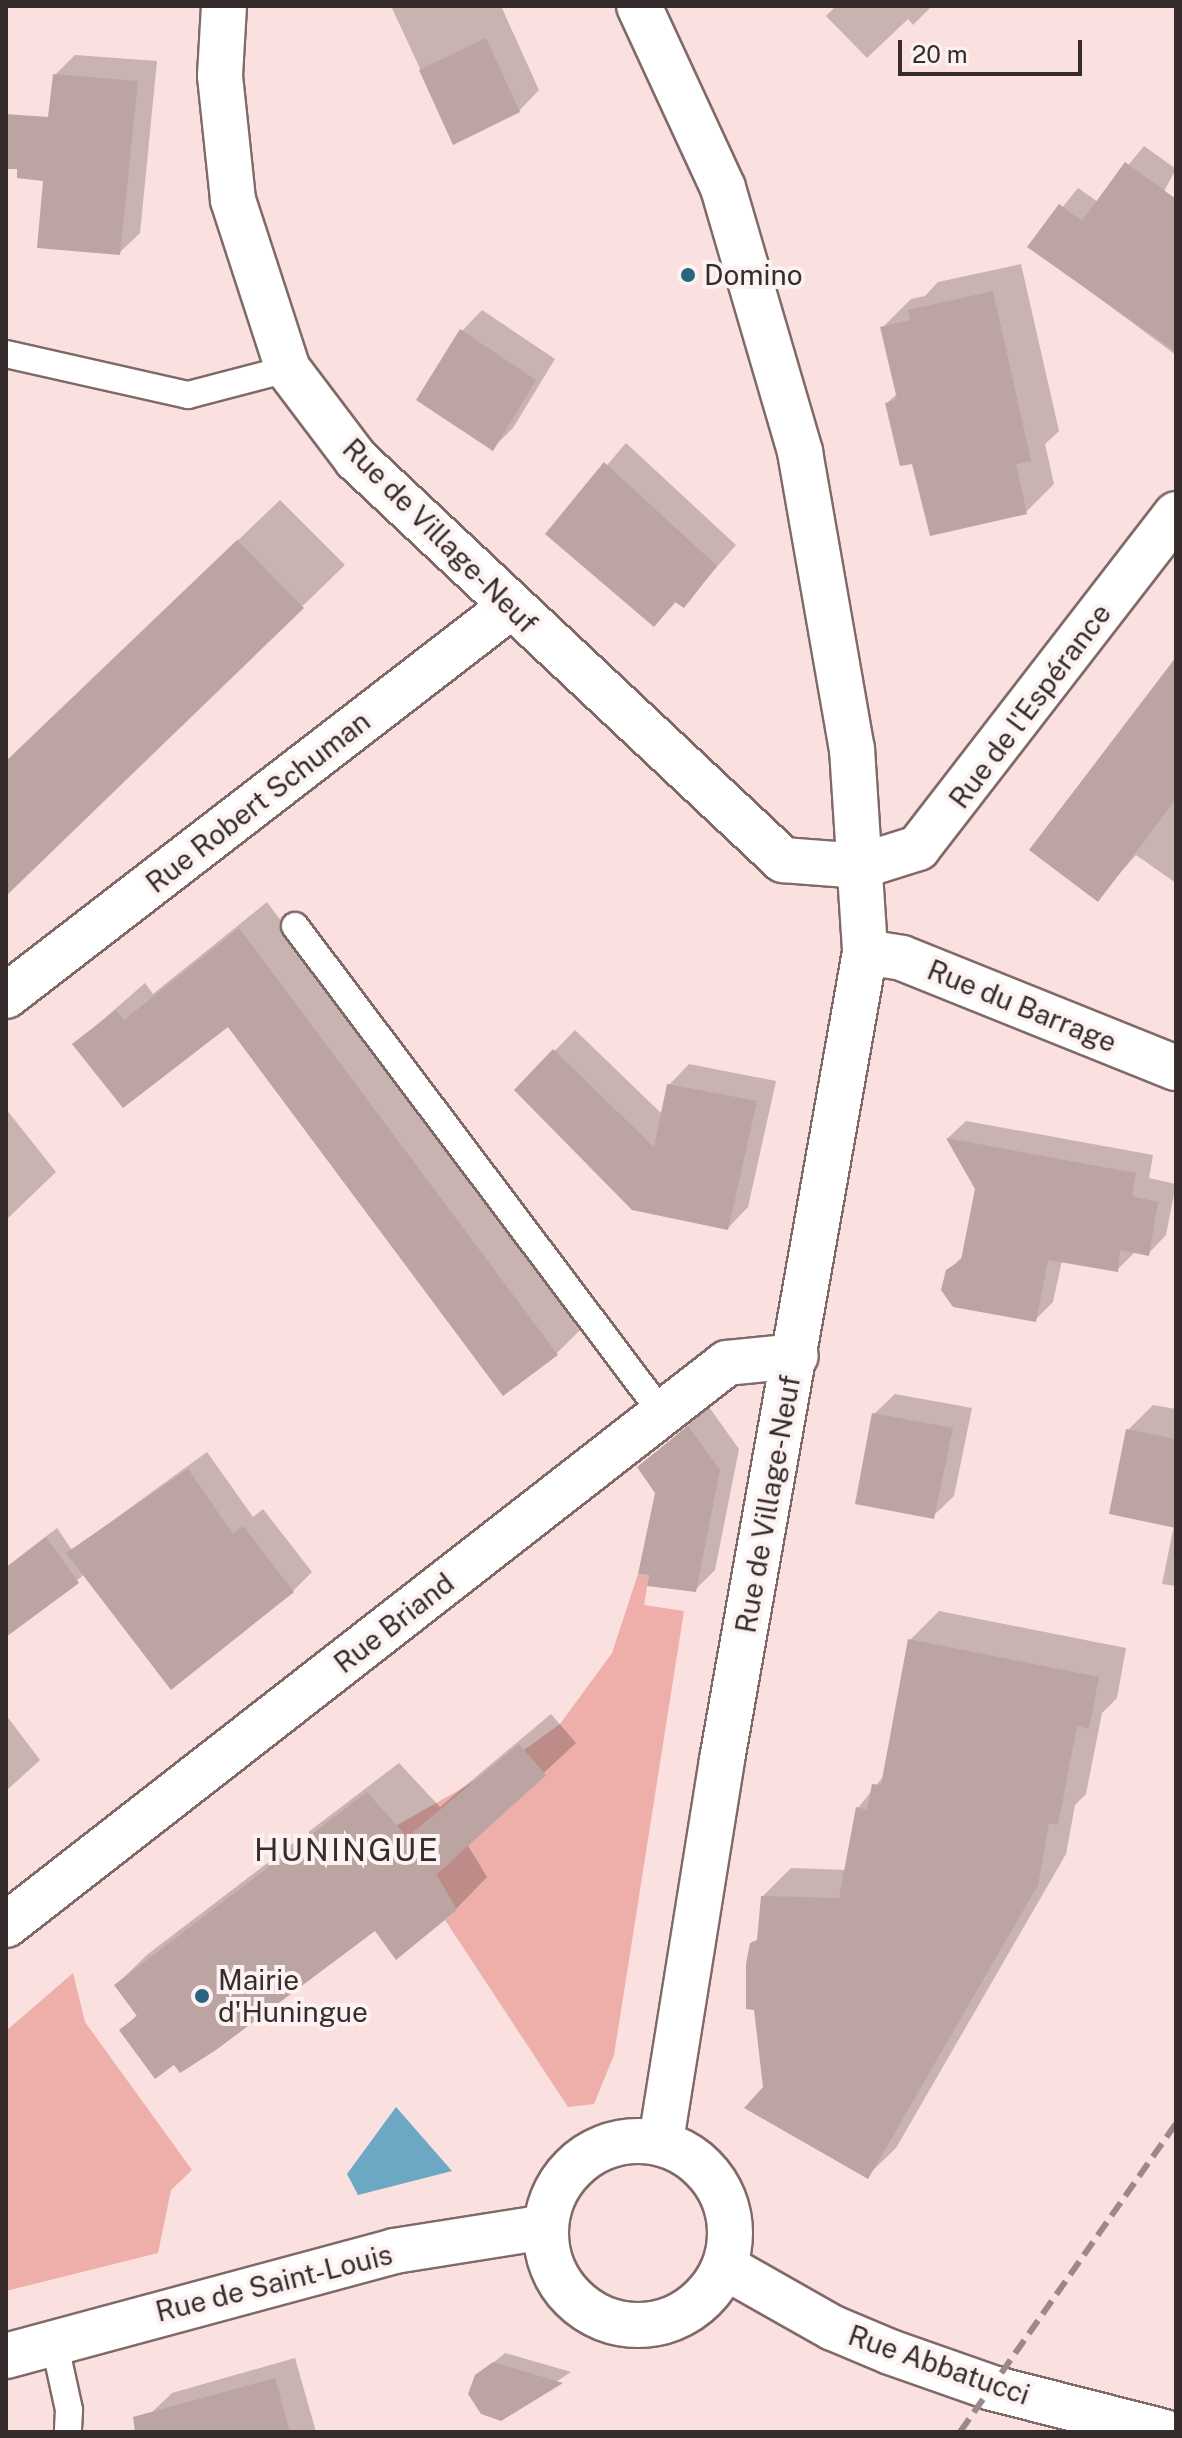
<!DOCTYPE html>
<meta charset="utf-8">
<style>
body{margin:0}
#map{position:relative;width:1182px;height:2438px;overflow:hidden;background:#fae0de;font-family:"Public Sans",sans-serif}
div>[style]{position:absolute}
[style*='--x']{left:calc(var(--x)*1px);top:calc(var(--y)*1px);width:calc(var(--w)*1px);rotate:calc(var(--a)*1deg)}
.green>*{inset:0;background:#eeafaa}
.water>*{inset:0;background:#6ca7c4}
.shadow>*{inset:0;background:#0003}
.building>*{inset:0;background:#bca4a2}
.roads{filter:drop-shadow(2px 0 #806a68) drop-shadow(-2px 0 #806a68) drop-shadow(0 2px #806a68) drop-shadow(0 -2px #806a68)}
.service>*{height:26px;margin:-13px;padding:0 13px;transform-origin:13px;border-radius:13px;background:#fff}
.minor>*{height:44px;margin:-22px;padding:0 22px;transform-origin:22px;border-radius:22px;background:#fff}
.tertiary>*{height:44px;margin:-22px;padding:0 22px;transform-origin:22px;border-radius:22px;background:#fff}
.secondary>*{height:44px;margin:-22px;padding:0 22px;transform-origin:22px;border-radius:22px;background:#fff}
.secondary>.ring{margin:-22px;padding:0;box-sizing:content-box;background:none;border:44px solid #fff;border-radius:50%}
.rail>*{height:6px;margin-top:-3px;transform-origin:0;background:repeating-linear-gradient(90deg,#9b8887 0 16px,transparent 0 24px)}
.dots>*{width:22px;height:22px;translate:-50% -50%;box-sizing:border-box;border:4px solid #fcf2f1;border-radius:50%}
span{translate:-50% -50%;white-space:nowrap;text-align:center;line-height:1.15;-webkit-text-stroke:8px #fcf2f1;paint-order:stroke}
.poi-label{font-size:28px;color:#362c2b}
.left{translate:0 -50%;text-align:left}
.street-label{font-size:28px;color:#362c2b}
.quarter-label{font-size:32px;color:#362c2b;letter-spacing:2px}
.frame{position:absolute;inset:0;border:8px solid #362c2b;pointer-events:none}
.scale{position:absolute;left:898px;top:40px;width:184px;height:36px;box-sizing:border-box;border:4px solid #362c2b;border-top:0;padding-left:10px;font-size:24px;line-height:28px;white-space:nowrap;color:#362c2b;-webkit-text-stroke:6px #fcf2f1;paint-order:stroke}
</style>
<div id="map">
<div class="green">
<i style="clip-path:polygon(638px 1574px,649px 1575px,644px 1605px,684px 1611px,614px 2055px,594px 2104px,568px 2107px,445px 1920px,457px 1910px,437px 1876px,394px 1827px,503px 1765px,560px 1724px,612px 1653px)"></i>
<i style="clip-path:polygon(73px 1973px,85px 2022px,192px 2170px,171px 2190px,158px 2253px,6px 2291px,6px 2031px)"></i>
</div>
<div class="water">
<i style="clip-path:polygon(396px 2107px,452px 2171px,358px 2195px,347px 2174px)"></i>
</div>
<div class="shadow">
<i style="clip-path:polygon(391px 6px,501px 6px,539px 90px,519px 111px,454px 142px)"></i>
<i style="clip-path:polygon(836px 6px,932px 6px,913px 25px,908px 19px,867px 58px,826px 16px)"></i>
<i style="clip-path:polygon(75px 55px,157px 61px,140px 233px,119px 253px,55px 75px)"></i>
<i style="clip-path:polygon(1144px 146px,1176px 169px,1160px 199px,1176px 212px,1176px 355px,1030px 247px,1078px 188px,1098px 202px)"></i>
<i style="clip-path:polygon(1021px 264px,1059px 431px,1045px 444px,1054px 484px,1026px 512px,914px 461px,887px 403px,898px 393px,882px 328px,911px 299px,925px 296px,938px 282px)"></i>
<i style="clip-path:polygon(482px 310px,555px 359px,513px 428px,492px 449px,462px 331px)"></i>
<i style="clip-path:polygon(626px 443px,736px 545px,683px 606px,677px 601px,654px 625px,548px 534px)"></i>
<i style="clip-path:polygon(280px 500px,345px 565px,6px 893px,6px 762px)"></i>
<i style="clip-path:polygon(1176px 660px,1176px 883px,1136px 855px,1097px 899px)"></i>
<i style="clip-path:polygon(267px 902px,584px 1326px,556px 1354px,229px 1024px,75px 1044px,145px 983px,153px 994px)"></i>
<i style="clip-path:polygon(575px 1030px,663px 1115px,669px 1085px,689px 1064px,776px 1081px,748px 1207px,728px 1228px,517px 1090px)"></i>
<i style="clip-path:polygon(6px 1109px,56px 1172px,6px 1220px)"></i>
<i style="clip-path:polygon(966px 1121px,1153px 1155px,1149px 1178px,1176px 1184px,1166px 1235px,1148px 1254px,1136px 1251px,1117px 1270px,1062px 1260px,1053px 1302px,1035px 1320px,948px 1271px,965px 1254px,977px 1189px,948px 1138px)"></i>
<i style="clip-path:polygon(895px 1394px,972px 1408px,954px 1496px,933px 1516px,874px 1414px)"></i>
<i style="clip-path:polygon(1153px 1405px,1176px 1409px,1176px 1586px,1162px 1584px,1174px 1525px,1128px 1430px)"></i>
<i style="clip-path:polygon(709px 1407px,739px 1449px,715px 1570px,695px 1590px,651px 1573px,657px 1492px,639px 1467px)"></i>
<i style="clip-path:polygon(207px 1452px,253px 1517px,263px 1509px,312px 1572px,293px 1591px,85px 1574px,6px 1634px,6px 1567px,57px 1528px,72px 1550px)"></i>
<i style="clip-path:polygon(939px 1611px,1126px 1648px,1117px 1698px,1102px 1713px,1086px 1794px,1075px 1805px,1066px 1854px,896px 2148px,867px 2176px,765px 2088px,752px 1944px,760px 1937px,762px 1897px,791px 1868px,847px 1870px,858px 1808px,886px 1773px,910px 1640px)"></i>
<i style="clip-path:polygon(551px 1714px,576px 1743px,467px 1844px,487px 1877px,456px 1909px,375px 1928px,175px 2062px,121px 2031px,138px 2014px,116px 1985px,148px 1954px,399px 1763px,440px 1807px)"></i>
<i style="clip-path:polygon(6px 1715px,40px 1760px,6px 1791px)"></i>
<i style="clip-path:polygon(505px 2353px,571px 2372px,500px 2419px,477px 2376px)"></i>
<i style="clip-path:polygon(295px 2358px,316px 2432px,157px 2432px,151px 2413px,172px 2393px)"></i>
</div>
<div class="building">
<i style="clip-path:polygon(486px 38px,520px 112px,453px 145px,419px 70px)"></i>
<i style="clip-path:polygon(53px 74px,138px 81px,120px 255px,37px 248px,43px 181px,17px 178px,17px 169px,6px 169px,6px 114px,48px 117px)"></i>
<i style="clip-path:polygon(1125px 162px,1176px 199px,1176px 352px,1027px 247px,1059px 204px,1082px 221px)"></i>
<i style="clip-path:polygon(993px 291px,1031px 461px,1016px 464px,1027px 514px,930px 536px,912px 464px,900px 466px,885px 403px,897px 399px,880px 327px,910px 320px,908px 310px)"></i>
<i style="clip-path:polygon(460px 329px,536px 380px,493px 451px,416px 400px)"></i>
<i style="clip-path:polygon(604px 462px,717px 566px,684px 608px,675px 602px,654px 627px,545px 534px)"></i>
<i style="clip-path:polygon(237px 540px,304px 608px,6px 896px,6px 761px)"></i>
<i style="clip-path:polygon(1176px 657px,1176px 799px,1098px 902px,1029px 850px)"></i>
<i style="clip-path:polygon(239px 928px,558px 1355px,503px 1396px,228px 1027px,123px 1108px,72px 1044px,116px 1010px,124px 1020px)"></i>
<i style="clip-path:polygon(553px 1049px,654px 1147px,667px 1084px,757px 1101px,728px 1230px,632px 1210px,514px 1090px)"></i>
<i style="clip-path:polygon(946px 1138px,1136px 1173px,1132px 1196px,1158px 1202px,1149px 1256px,1120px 1250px,1118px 1272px,1048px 1260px,1036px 1322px,953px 1307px,941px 1290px,946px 1270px,961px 1260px,975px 1189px)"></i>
<i style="clip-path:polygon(872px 1413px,953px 1428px,934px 1519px,855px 1504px)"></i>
<i style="clip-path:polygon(688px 1426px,720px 1470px,696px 1592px,647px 1586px,649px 1575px,638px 1574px,655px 1493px,637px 1467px)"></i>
<i style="clip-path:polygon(1126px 1429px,1176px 1439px,1176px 1528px,1109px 1514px)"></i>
<i style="clip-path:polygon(188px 1469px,233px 1534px,243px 1526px,294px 1592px,171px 1690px,66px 1553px)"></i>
<i style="clip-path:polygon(46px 1537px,79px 1583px,6px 1637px,6px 1568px)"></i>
<i style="clip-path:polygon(908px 1639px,1099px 1677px,1089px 1729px,1077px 1726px,1058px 1825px,1049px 1823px,1038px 1885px,868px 2179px,744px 2108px,763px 2087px,754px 2010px,746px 2009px,746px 1964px,750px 1943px,757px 1940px,761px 1896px,839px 1898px,856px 1807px,867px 1810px,872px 1784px,881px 1785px)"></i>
<i style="clip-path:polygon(519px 1744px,546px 1775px,436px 1875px,457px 1910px,396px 1960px,375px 1931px,216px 2050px,180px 2073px,174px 2065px,155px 2079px,119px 2030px,137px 2016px,114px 1985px,367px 1792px,407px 1837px)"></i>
<i style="clip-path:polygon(493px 2362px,563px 2383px,501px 2421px,481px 2414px,468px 2394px,475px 2375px)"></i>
<i style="clip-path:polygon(275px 2378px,290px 2432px,135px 2432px,133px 2417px)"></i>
</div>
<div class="roads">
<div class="service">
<i style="--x:6;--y:354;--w:187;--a:12.7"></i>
<i style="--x:188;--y:395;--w:103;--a:-14.6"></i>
<i style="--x:295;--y:926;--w:610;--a:53"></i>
<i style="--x:54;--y:2341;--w:71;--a:77.7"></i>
<i style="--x:69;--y:2410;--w:22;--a:93"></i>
</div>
<div class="minor">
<i style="--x:224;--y:6;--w:70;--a:93.3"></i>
<i style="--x:220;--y:76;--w:125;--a:84"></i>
<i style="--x:233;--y:200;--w:178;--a:72"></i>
<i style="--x:288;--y:369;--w:113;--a:52.9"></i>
<i style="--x:356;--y:459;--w:586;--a:43.2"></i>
<i style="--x:783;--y:860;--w:78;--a:4.4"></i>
<i style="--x:861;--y:866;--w:60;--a:-17.5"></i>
<i style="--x:918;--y:848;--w:422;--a:-52.3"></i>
<i style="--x:865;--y:952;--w:37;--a:9"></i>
<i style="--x:902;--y:958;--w:295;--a:21.9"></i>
<i style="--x:6;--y:996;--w:635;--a:-37.65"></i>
<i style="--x:6;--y:1925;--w:914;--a:-37.94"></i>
<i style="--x:727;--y:1363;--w:69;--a:-5.8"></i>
</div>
<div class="tertiary">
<i style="--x:639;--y:6;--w:200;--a:65.2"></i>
<i style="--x:723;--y:188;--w:275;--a:73.7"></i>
<i style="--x:800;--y:452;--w:302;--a:80.1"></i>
<i style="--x:852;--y:749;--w:203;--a:86.3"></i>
<i style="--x:865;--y:952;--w:821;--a:100.04"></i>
<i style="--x:722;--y:1760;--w:387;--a:99.1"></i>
</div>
<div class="secondary">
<i class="ring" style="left:546px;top:2141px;width:140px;height:140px"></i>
<i style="--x:725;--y:2267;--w:124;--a:29.5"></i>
<i style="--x:833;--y:2328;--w:62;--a:22.8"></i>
<i style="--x:890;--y:2352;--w:108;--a:19.4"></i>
<i style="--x:992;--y:2388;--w:178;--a:14.3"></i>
<i style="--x:6;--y:2356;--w:402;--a:-15.1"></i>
<i style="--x:394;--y:2251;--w:153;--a:-9"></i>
</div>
</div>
<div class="rail">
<i style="--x:960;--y:2432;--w:376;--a:-55"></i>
</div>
<div class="dots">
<i style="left:688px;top:275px;background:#2b647e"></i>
<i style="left:202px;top:1996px;background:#2b647e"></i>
</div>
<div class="poi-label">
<span class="left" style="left:704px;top:275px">Domino</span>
<span class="left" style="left:218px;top:1996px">Mairie<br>d'Huningue</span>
</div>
<div class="street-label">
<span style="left:440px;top:536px;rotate:45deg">Rue de Village-Neuf</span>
<span style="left:1030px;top:706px;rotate:-53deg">Rue de l'Espérance</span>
<span style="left:258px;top:802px;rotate:-38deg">Rue Robert Schuman</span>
<span style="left:1022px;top:1006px;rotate:22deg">Rue du Barrage</span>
<span style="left:768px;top:1504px;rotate:-80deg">Rue de Village-Neuf</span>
<span style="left:394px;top:1623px;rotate:-38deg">Rue Briand</span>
<span style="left:274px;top:2283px;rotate:-14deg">Rue de Saint-Louis</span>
<span style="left:939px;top:2365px;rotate:19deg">Rue Abbatucci</span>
</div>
<div class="quarter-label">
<span style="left:347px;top:1850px">HUNINGUE</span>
</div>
<div class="frame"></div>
<div class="scale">20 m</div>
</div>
